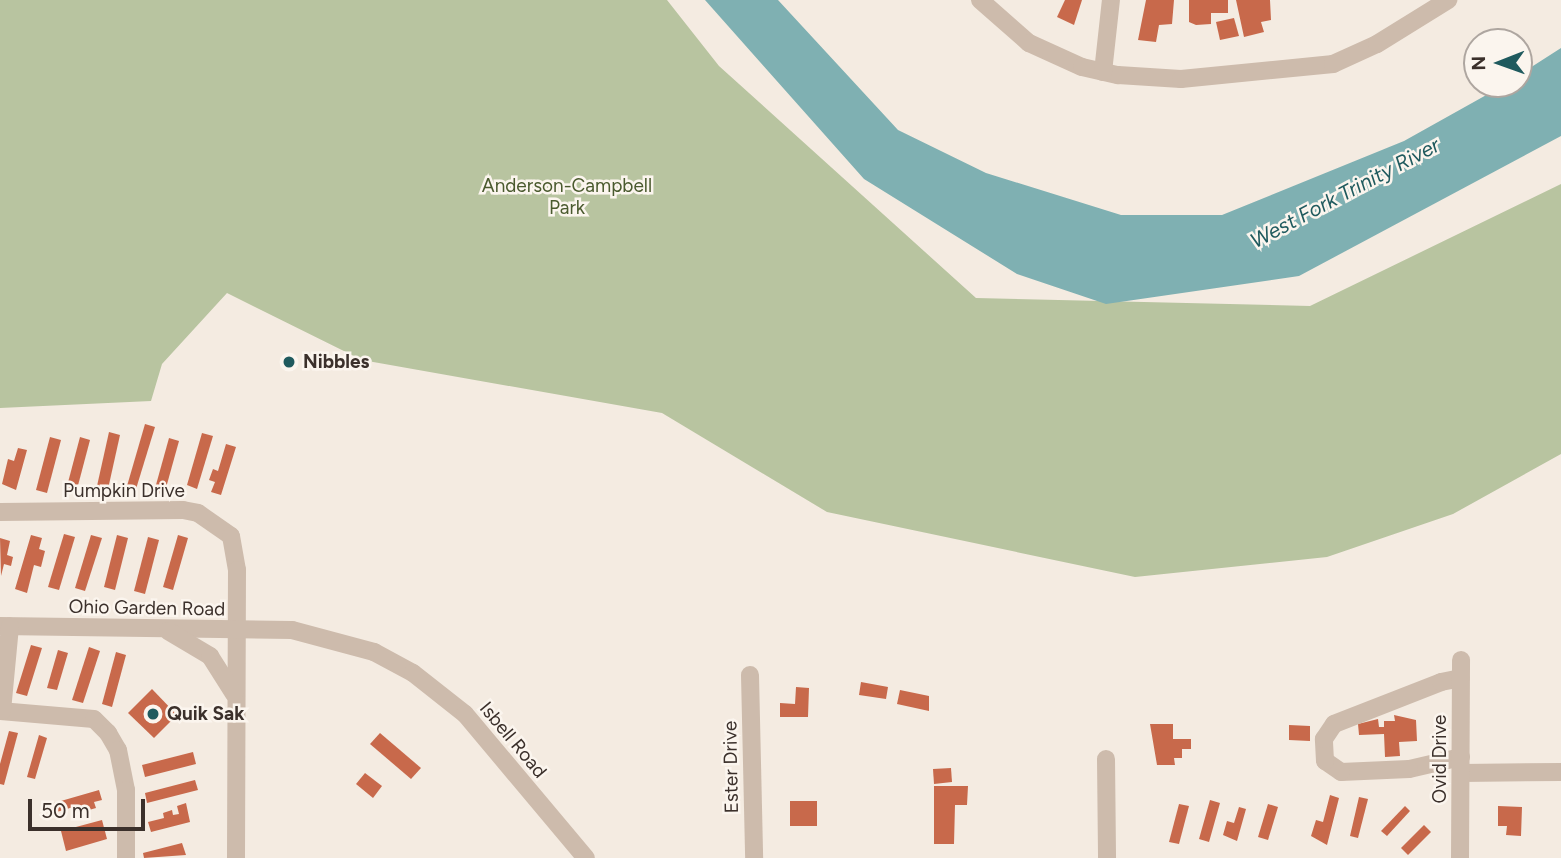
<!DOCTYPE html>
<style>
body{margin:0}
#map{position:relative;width:1561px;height:858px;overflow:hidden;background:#f4ebe1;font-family:Figtree,sans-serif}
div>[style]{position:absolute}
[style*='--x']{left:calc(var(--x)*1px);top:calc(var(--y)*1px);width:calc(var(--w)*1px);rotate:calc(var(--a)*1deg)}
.green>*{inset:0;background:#b8c4a0}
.water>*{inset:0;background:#7fb0b2}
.building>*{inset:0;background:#c8694b}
.minor>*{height:18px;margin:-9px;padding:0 9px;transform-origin:9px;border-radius:9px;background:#cdbbac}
.dots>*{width:19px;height:19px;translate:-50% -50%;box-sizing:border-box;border:4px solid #fbf5ee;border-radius:50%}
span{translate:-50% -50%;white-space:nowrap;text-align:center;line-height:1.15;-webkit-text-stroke:5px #fbf5ee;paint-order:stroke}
.park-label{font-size:19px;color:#4a5a2e}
.poi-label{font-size:19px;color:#3b302b;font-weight:700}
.left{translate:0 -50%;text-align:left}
.street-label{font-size:19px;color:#3b302b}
.water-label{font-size:21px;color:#1f5a5e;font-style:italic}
.north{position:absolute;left:1463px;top:28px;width:70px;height:70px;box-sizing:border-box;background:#fbf5ee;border:2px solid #aea6a0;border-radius:50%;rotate:269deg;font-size:19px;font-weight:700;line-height:28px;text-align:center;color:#3b302b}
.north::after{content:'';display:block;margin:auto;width:24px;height:32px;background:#1f5a5e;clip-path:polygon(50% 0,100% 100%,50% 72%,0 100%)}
.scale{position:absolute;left:28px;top:799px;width:117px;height:32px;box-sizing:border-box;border:4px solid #3b302b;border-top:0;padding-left:9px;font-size:21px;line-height:24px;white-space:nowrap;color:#3b302b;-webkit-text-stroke:5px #fbf5ee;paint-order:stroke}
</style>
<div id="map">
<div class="green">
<i style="clip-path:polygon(0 0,667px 0,719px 66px,976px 298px,1310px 306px,1561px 184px,1561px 454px,1453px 514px,1327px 557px,1135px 577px,827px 512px,662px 413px,362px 360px,227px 293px,162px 364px,151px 401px,0 408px)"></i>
</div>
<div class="water">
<i style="clip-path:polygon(705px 0,778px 0,898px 130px,986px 173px,1121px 215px,1222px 215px,1404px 141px,1506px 84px,1519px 84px,1519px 75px,1561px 48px,1561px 136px,1299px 276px,1106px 304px,1017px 274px,864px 179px)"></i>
</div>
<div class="building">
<i style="clip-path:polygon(1065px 0,1082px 0,1074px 25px,1057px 17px)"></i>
<i style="clip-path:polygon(1146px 0,1174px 0,1172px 24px,1159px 25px,1156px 42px,1138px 40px)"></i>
<i style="clip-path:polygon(1189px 0,1228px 0,1228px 13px,1211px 13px,1211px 24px,1196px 25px,1189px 22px)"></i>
<i style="clip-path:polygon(1236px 0,1270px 0,1271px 20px,1261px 22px,1264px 32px,1244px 37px)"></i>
<i style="clip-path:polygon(1234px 18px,1239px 36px,1220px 40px,1216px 22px)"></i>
<i style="clip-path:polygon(145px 424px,155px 427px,136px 489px,127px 486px)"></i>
<i style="clip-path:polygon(109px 432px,120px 435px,108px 489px,97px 486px)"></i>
<i style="clip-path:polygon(202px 433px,213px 436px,197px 489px,187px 485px)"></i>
<i style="clip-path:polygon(50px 437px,61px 440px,47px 493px,36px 490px)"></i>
<i style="clip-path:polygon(80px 437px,90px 440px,76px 493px,66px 490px)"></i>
<i style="clip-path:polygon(169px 438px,179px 441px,164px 495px,154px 492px)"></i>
<i style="clip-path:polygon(226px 444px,236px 447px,221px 495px,211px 492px,215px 482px,209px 480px,213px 469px,218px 471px)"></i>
<i style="clip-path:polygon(18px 448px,27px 450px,16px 490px,2px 484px,8px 459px,14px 461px)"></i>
<i style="clip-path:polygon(64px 534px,75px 537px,59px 590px,48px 587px)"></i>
<i style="clip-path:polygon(31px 535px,42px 538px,39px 549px,45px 551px,41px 567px,34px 565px,27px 593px,15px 589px)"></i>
<i style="clip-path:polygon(91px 535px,102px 538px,85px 591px,75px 588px)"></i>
<i style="clip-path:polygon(117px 535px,128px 538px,115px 590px,104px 587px)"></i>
<i style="clip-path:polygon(178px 535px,188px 538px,173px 590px,163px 587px)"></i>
<i style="clip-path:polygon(148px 537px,159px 540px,145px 594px,134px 591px)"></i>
<i style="clip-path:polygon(0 538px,10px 541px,7px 555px,13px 557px,11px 566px,4px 564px,1px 576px)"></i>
<i style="clip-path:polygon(31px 645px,42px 648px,27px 696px,16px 693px)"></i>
<i style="clip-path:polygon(89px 647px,100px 651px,83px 703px,72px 700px)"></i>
<i style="clip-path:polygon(58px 650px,68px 653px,57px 690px,47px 688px)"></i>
<i style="clip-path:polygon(116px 652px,126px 655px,112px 707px,102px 704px)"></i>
<i style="clip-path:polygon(861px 682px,888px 687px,886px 699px,859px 695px)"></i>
<i style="clip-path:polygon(796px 687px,809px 688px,808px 717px,780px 717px,780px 703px,795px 704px)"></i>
<i style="clip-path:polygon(152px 689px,177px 715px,154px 738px,128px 713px)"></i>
<i style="clip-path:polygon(900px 690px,929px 696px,929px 711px,897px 704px)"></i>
<i style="clip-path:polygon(1394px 715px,1416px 720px,1417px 741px,1399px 742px,1400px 756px,1385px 757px,1384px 734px,1359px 735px,1358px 724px,1378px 719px,1379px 727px,1384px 727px,1384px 721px,1395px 721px)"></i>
<i style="clip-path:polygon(1150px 724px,1173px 724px,1173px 739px,1191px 739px,1191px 749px,1182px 749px,1182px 758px,1174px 758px,1175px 765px,1157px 765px)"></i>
<i style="clip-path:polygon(1289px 725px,1310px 726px,1310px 741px,1289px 740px)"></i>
<i style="clip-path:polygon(9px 731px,18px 733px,4px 785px,0 784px,0 764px)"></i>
<i style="clip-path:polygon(380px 733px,421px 768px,411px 779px,370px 744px)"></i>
<i style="clip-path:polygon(39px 735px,47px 738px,35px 779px,27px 777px)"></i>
<i style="clip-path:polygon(193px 752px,196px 764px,145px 777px,142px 765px)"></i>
<i style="clip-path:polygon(951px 768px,952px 782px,934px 784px,933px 769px)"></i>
<i style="clip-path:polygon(365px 773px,382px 786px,373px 798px,356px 784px)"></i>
<i style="clip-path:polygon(195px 780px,198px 790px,147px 803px,145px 793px)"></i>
<i style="clip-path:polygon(934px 786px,968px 786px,967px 805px,955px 805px,954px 844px,934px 844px)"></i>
<i style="clip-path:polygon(99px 790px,102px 800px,94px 802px,96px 808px,82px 812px,80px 805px,50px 814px,47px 805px)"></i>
<i style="clip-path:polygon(1330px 795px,1339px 798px,1327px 845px,1311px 836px,1316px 820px,1323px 822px)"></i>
<i style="clip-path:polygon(1359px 797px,1368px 799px,1358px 838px,1350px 836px)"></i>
<i style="clip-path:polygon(1210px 800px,1220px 803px,1209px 842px,1199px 839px)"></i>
<i style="clip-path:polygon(790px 801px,817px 801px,817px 826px,790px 826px)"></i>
<i style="clip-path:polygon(186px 803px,190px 822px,151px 832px,148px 822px,164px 818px,163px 813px,172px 810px,173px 815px,179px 814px,177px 806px)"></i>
<i style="clip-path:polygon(1179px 804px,1189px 806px,1179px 844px,1169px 842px)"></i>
<i style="clip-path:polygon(1268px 804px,1278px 807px,1268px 840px,1258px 837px)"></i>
<i style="clip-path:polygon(1405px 806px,1410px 811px,1387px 836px,1381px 831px)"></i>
<i style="clip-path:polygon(1498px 806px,1522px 807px,1521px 836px,1506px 835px,1507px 826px,1498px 826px)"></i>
<i style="clip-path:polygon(1239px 807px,1246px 809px,1237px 841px,1223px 835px,1227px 821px,1234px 823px)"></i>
<i style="clip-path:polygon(102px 820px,107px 839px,66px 851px,61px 831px)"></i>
<i style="clip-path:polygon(1424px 825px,1431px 832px,1408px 855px,1401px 848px)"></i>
<i style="clip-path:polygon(182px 843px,186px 855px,144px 858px,143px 853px)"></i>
</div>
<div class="minor">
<i style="--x:980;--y:0;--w:65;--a:41.3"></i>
<i style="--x:1029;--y:43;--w:58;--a:24.4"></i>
<i style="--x:1082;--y:67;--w:37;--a:13"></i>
<i style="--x:1118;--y:75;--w:63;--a:3.6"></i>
<i style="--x:1181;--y:79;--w:153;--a:-5.6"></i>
<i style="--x:1333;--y:64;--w:48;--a:-24.4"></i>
<i style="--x:1377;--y:44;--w:84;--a:-31.8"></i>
<i style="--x:1103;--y:72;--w:72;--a:-83.7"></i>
<i style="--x:0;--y:512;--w:183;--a:-0.6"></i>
<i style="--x:183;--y:510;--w:15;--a:11"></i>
<i style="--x:198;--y:513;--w:40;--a:34.9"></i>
<i style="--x:231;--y:536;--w:35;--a:80"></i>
<i style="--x:237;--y:570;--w:288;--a:90.2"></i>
<i style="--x:0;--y:626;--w:292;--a:0.8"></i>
<i style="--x:292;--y:630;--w:85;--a:15"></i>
<i style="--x:374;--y:652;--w:44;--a:28.3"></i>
<i style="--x:413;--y:673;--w:66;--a:38.3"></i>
<i style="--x:465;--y:714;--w:188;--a:50"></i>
<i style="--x:168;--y:631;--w:49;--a:30.8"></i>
<i style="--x:210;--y:656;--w:45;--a:57.7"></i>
<i style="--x:750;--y:675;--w:183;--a:88.7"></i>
<i style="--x:0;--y:711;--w:94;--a:4.9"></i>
<i style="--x:94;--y:719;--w:20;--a:45"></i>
<i style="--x:108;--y:733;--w:20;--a:60"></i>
<i style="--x:118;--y:750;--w:41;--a:78.7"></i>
<i style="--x:126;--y:790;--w:68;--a:90"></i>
<i style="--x:2;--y:711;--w:85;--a:-84.6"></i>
<i style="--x:1461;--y:757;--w:53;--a:167"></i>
<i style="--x:1409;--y:769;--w:68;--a:177.5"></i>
<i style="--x:1341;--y:772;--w:19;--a:-145"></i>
<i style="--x:1325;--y:761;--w:22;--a:-93"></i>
<i style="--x:1324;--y:739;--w:18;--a:-56"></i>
<i style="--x:1334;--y:724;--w:115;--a:-21.4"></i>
<i style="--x:1441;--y:682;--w:20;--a:-11"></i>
<i style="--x:1106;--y:759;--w:99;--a:89.4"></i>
<i style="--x:1461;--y:773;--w:100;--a:-0.6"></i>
<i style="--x:1460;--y:858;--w:198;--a:-89.7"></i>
</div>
<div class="dots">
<i style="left:289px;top:362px;background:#1f5a5e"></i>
<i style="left:153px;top:714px;background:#1f5a5e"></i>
</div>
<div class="park-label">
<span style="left:567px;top:197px">Anderson-Campbell<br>Park</span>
</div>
<div class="poi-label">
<span class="left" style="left:303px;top:362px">Nibbles</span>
<span class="left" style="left:167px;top:714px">Quik Sak</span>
</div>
<div class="street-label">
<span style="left:124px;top:491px">Pumpkin Drive</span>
<span style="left:147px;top:608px;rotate:1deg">Ohio Garden Road</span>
<span style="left:513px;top:740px;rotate:50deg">Isbell Road</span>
<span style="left:1440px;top:759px;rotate:-90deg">Ovid Drive</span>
<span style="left:731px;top:767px;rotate:-91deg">Ester Drive</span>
</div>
<div class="water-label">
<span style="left:1345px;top:193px;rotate:-28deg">West Fork Trinity River</span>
</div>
<div class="north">N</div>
<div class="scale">50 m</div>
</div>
